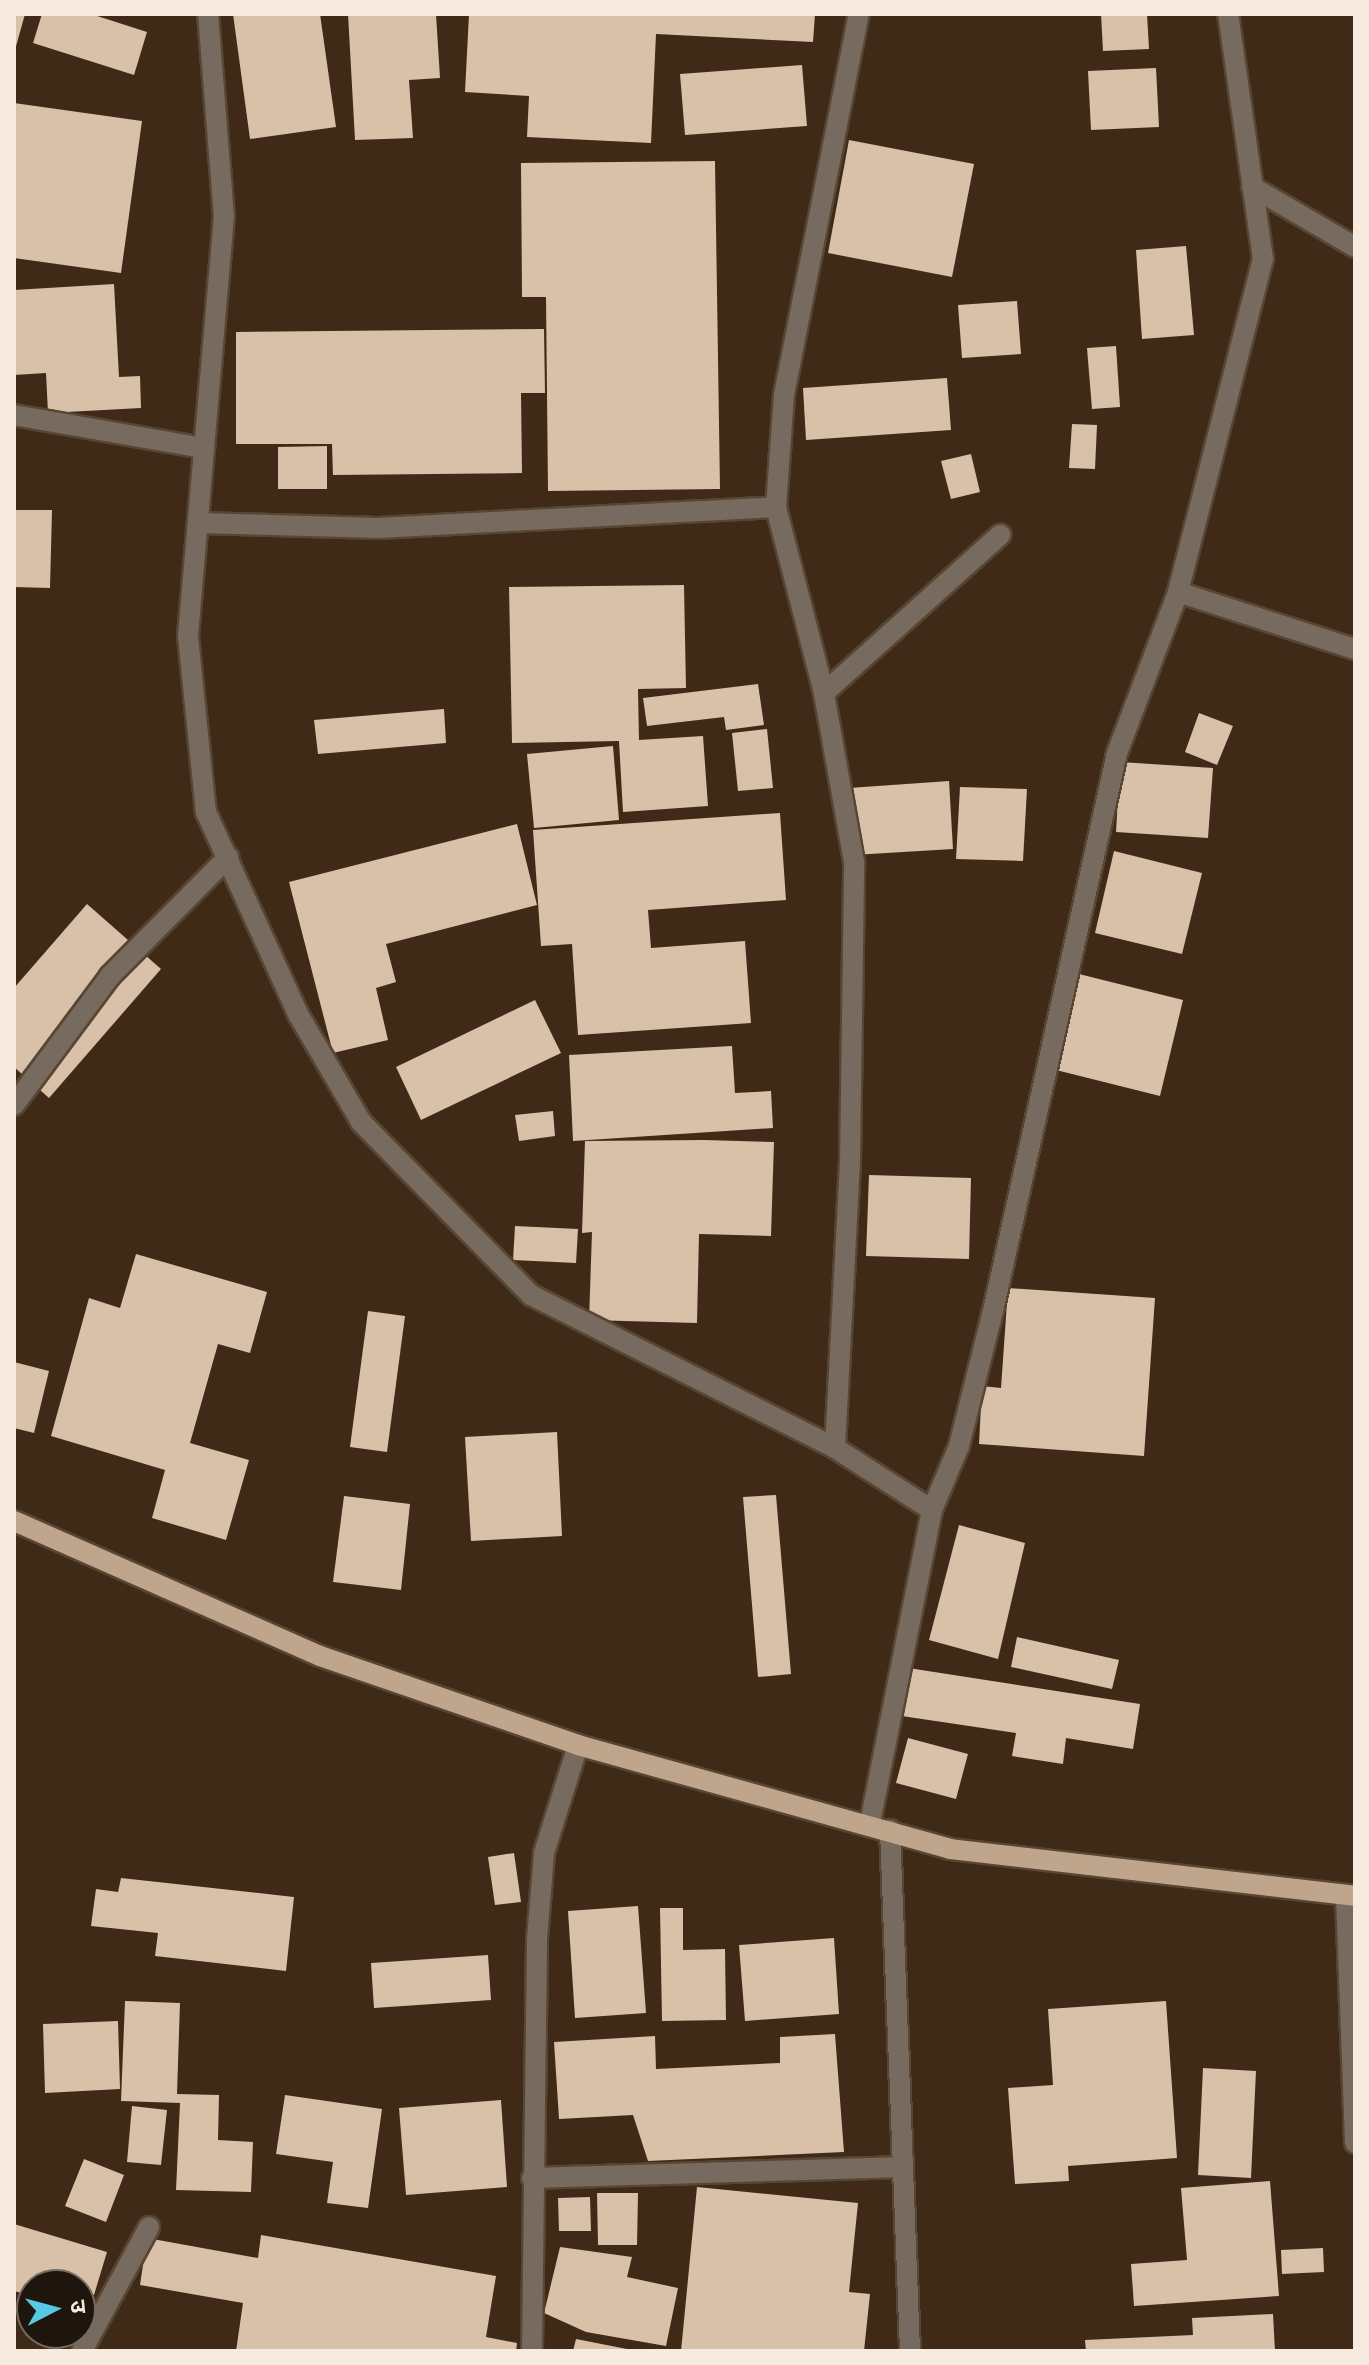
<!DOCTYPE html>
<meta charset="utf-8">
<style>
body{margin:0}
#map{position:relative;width:1369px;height:2365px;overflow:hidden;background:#3e2a16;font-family:"Zilla Slab","Noto Sans Devanagari",serif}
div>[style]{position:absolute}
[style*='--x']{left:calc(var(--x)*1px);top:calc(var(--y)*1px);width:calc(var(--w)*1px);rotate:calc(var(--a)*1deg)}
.building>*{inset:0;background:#d9c0a8}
.roads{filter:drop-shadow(2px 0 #584532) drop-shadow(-2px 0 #584532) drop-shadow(0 2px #584532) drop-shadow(0 -2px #584532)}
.minor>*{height:20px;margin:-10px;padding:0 10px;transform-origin:10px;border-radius:10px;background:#776a5e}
.major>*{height:20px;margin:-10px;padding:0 10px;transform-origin:10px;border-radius:10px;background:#bfa58b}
span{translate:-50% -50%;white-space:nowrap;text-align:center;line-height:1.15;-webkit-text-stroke:8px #1e150c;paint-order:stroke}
.frame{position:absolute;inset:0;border:16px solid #f7eade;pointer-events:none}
.north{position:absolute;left:16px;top:2269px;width:80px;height:80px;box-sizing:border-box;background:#1e150c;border:2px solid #756a60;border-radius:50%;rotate:84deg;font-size:22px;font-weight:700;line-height:32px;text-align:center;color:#f7eade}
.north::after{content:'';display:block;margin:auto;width:28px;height:36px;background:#57c9e3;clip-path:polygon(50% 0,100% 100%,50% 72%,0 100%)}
</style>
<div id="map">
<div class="building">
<i style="clip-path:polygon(14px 14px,25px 14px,15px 50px,14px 49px)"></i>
<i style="clip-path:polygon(42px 14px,91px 14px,147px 32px,134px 75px,33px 43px)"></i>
<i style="clip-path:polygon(233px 14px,320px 14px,336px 127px,250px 139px)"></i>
<i style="clip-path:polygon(348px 14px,436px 14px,440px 78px,409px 80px,413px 138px,355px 140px)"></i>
<i style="clip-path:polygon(469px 14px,815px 14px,813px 42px,656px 34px,651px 143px,527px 137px,529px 96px,465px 92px)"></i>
<i style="clip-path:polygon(1101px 14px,1147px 14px,1149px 49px,1103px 51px)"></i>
<i style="clip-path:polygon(802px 65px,807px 126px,685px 135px,680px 74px)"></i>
<i style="clip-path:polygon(1156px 68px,1159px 127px,1091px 130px,1088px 71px)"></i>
<i style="clip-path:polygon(14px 103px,142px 121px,121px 273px,14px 258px)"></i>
<i style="clip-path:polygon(849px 140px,974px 164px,952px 277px,828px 253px)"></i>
<i style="clip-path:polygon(715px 161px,720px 489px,548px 491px,546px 297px,522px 297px,521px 163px)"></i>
<i style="clip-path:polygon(1186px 246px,1194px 335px,1142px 339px,1136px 250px)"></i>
<i style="clip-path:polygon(114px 284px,119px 377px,140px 376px,141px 408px,48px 413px,46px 373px,14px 375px,14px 290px)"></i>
<i style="clip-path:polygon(1017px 301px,1021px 354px,962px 358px,958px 305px)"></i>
<i style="clip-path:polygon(544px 329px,545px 393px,521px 393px,522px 473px,333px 475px,332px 444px,236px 444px,236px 332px)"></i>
<i style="clip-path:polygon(1116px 346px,1120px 407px,1092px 409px,1087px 348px)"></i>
<i style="clip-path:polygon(947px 378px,951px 430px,806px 440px,803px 388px)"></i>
<i style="clip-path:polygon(1072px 424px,1097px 425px,1095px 469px,1069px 468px)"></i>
<i style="clip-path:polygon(327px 446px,327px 489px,278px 489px,278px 447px)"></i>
<i style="clip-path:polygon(971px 454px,980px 492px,951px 499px,941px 461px)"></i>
<i style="clip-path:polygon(14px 510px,52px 510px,50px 588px,14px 587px)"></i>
<i style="clip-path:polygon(684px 585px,686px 688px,638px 689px,639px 740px,703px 736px,708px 806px,623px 812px,619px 741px,512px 743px,509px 587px)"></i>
<i style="clip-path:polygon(758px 684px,764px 725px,726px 730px,724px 717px,647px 726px,643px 698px)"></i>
<i style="clip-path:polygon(444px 709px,446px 743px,318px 754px,314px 720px)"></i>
<i style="clip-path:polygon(1199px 713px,1233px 726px,1217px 765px,1185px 752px)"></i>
<i style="clip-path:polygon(767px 729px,773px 788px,738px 791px,732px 733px)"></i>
<i style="clip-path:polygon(613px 746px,619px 820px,534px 828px,527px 754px)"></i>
<i style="clip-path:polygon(1120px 762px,1213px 768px,1208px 838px,1116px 832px)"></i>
<i style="clip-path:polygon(949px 781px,953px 849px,853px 855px,849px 788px)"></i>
<i style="clip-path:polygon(960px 787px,1027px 789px,1023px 861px,956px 859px)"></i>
<i style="clip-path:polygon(780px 813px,786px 900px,648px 910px,651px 948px,745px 941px,751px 1023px,578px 1035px,572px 944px,541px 946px,533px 830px)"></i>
<i style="clip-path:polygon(517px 824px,537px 905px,386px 944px,396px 982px,376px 988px,388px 1040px,333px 1053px,289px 882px)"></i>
<i style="clip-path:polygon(1114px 851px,1202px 873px,1182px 954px,1095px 933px)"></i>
<i style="clip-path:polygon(87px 904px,161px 969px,49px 1098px,14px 1067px,14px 988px)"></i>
<i style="clip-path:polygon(1075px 973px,1183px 1000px,1160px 1096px,1052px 1069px)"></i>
<i style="clip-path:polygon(535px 1000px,561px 1053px,421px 1120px,396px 1067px)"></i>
<i style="clip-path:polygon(732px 1046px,735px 1093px,771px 1091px,773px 1128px,573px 1141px,569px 1055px)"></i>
<i style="clip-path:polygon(553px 1111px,555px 1136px,519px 1141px,515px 1115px)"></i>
<i style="clip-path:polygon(704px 1140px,774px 1142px,771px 1236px,699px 1234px,697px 1323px,589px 1320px,592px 1232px,582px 1233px,585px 1141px)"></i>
<i style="clip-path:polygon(869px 1175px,971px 1178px,969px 1259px,866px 1256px)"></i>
<i style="clip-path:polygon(515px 1226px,578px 1229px,576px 1263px,513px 1260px)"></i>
<i style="clip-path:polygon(136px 1254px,267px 1292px,250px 1353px,218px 1344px,190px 1443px,249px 1460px,226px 1540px,152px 1518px,165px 1470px,51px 1436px,89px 1298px,120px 1308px)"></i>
<i style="clip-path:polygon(1008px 1288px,1155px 1298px,1144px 1456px,979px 1444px,982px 1386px,1001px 1388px)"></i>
<i style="clip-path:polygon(368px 1311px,405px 1316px,387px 1452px,350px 1447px)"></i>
<i style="clip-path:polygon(14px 1362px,49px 1371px,34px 1433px,14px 1428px)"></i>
<i style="clip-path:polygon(557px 1432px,562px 1536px,471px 1541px,465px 1437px)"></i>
<i style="clip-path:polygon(776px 1495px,791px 1674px,758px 1677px,743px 1497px)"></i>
<i style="clip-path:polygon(344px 1496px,410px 1504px,401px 1590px,333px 1582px)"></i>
<i style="clip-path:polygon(959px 1525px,1025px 1543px,998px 1659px,929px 1640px)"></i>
<i style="clip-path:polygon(1017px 1637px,1119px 1660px,1112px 1689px,1011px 1667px)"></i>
<i style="clip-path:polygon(902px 1667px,1140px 1704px,1133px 1749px,1066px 1738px,1063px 1764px,1012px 1756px,1016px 1733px,895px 1715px)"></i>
<i style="clip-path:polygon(908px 1738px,968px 1754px,956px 1799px,896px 1783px)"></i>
<i style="clip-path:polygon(514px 1853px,521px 1902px,495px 1905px,488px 1857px)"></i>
<i style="clip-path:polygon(121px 1878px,294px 1897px,286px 1971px,155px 1956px,158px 1933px,91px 1926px,96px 1889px,118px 1892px)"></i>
<i style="clip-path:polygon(638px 1906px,646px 2013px,575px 2018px,568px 1911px)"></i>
<i style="clip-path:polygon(660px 1908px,683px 1908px,683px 1950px,725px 1949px,726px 2020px,662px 2021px)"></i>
<i style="clip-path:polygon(834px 1938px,839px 2014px,745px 2021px,739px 1945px)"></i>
<i style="clip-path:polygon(488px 1955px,491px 2000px,374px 2008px,371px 1963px)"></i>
<i style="clip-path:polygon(125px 2001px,180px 2003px,177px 2094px,219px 2095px,218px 2140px,253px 2142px,251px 2192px,176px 2190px,180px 2103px,121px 2101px)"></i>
<i style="clip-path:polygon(1166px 2001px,1177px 2158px,1068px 2166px,1069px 2181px,1015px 2184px,1008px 2088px,1053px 2085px,1048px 2009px)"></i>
<i style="clip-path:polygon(118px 2021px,120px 2089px,45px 2093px,43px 2024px)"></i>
<i style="clip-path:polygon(835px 2034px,844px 2152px,648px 2161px,633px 2115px,559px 2119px,554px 2042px,655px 2036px,656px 2069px,780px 2063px,780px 2037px)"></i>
<i style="clip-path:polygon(1203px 2068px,1256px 2071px,1251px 2178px,1198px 2175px)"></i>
<i style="clip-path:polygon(285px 2095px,382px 2109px,368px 2208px,327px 2203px,333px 2162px,276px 2154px)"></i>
<i style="clip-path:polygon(501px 2100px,507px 2187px,406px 2195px,399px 2108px)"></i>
<i style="clip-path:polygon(132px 2106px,167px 2110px,161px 2165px,127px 2162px)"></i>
<i style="clip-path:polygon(84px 2159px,124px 2175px,106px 2222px,65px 2206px)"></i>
<i style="clip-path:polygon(1270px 2181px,1279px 2296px,1134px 2306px,1131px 2264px,1187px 2260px,1181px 2188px)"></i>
<i style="clip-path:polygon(697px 2187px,858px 2203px,849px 2292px,870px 2294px,864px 2351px,681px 2351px)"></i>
<i style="clip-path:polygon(597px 2193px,638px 2193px,637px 2245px,598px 2245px)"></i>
<i style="clip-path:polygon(590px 2197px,591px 2231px,559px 2231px,558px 2198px)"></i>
<i style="clip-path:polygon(14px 2224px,107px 2252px,94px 2295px,80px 2291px,80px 2285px,32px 2285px,32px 2296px,14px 2291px)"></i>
<i style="clip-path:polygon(261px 2235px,496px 2276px,486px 2337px,517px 2343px,516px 2351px,236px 2351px,243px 2303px,140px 2285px,147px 2238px,258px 2258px)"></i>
<i style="clip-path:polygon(560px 2247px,632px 2257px,627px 2277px,678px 2288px,666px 2346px,586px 2332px,544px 2313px)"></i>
<i style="clip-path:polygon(1323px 2248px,1324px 2272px,1282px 2274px,1281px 2250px)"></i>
<i style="clip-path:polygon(1273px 2314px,1275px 2351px,1086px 2351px,1085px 2340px,1193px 2335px,1192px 2318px)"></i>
<i style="clip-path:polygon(576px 2339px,632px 2350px,632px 2351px,573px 2351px)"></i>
</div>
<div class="roads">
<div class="minor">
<i style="--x:208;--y:14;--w:203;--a:85.5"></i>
<i style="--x:224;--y:216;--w:422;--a:94.9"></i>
<i style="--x:188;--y:636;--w:177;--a:84.2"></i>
<i style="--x:206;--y:812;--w:222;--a:65.5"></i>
<i style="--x:298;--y:1014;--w:125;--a:59.7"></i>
<i style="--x:361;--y:1122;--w:243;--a:45.5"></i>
<i style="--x:531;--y:1295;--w:340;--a:26.7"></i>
<i style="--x:835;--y:1448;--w:115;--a:32.6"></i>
<i style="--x:932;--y:1510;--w:320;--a:101.2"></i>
<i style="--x:1252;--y:187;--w:119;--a:30.2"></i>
<i style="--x:14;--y:415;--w:193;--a:9.9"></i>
<i style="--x:200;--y:523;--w:178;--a:1.6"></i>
<i style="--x:378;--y:528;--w:399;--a:-3"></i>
<i style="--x:1178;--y:592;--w:186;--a:17.9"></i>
<i style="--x:824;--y:693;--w:237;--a:-41.9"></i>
<i style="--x:14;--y:1105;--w:161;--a:-53.3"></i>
<i style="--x:110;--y:976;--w:168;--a:-45.2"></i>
<i style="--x:835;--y:1448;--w:286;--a:-87"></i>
<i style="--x:850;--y:1162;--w:300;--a:-89.2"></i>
<i style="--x:854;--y:862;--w:172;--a:-100.1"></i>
<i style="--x:824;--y:693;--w:192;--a:-104.5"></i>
<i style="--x:776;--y:507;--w:112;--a:-85.9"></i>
<i style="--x:784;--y:395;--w:388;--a:-78.9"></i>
<i style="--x:932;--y:1510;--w:69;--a:-67.1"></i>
<i style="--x:959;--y:1446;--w:139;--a:-75.9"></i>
<i style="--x:993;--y:1311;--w:572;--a:-77.47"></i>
<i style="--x:1117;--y:753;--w:172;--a:-69.2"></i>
<i style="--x:1178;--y:592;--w:344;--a:-75.7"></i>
<i style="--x:1263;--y:259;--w:247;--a:-98.1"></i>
<i style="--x:890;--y:1830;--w:521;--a:87.8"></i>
<i style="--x:1346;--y:1896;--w:247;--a:87.9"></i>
<i style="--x:532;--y:2178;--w:371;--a:-1.7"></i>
<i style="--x:82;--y:2351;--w:141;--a:-61.6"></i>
<i style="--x:532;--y:2351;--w:412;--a:-89.3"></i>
<i style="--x:537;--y:1939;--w:86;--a:-85.3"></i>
<i style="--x:544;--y:1853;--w:113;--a:-72.5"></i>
</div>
<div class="major">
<i style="--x:14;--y:1521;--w:334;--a:23.8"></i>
<i style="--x:320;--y:1656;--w:273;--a:19"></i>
<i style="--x:578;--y:1745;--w:386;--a:15.6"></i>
<i style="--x:950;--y:1849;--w:408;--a:6.6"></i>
</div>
</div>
<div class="frame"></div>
<div class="north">उ</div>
</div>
